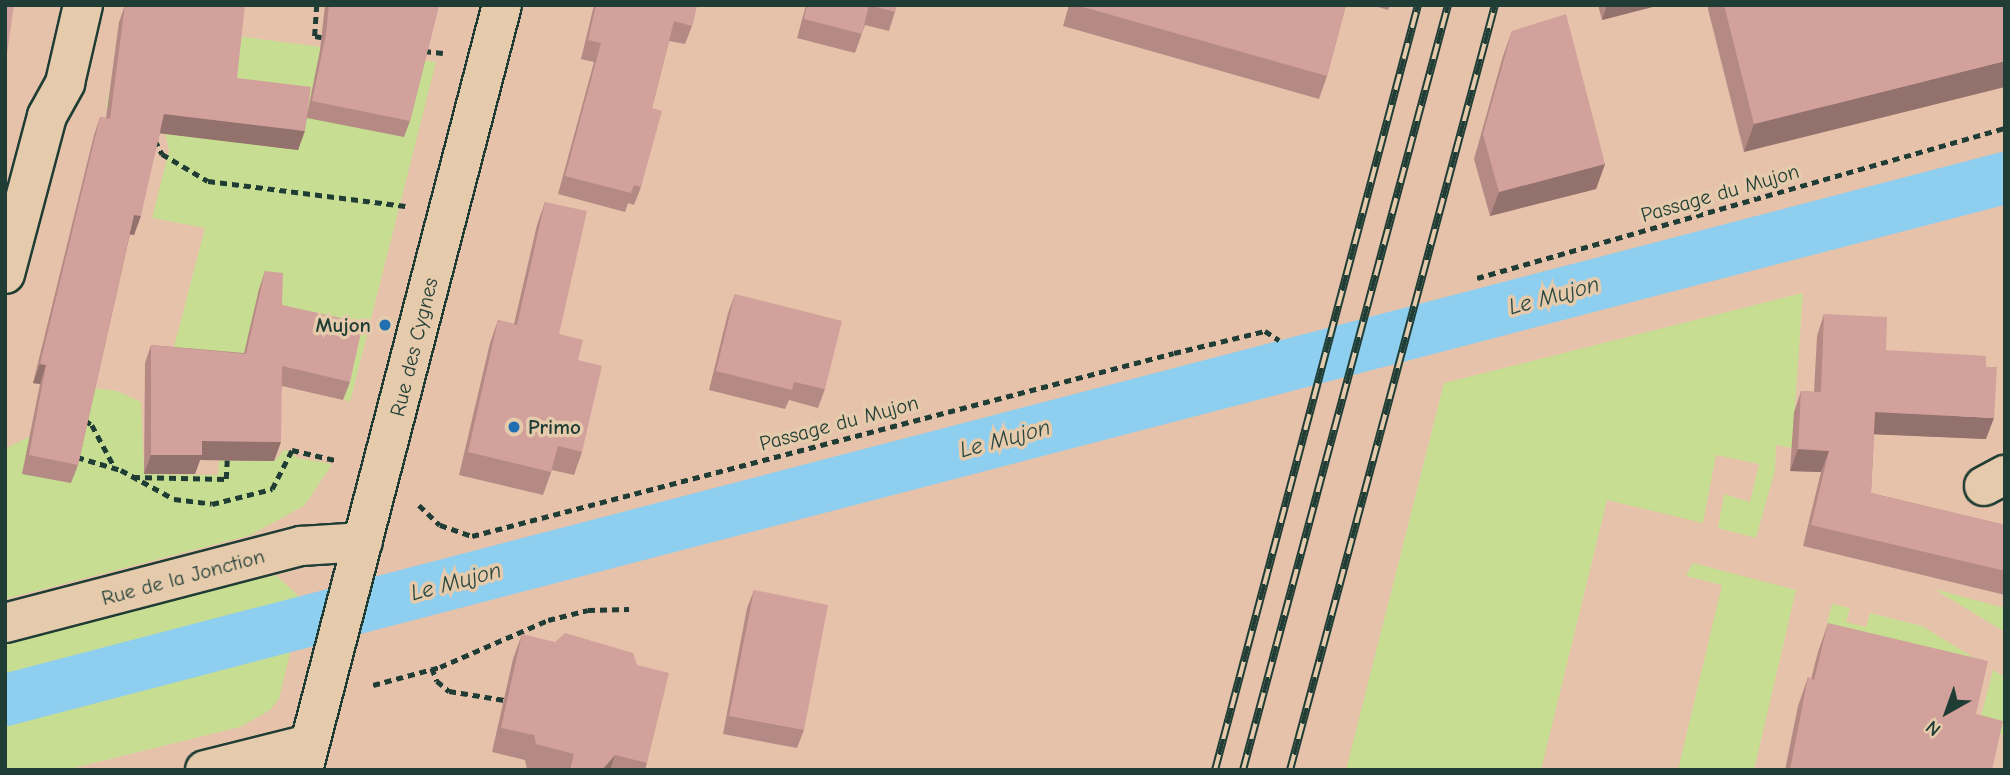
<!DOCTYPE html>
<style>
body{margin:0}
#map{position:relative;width:2010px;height:775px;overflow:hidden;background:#e6c2ab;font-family:"Comic Neue",sans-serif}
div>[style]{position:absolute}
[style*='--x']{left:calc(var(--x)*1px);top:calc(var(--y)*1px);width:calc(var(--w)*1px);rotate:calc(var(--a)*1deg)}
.green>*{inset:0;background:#c7dd92}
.canal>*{height:52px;margin:-26px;padding:0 26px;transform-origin:26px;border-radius:26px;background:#8eceef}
.path>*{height:4.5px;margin-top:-2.25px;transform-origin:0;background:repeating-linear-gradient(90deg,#1f3d34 0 7px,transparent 0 12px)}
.roads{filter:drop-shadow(2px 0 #1f3d34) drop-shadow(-2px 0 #1f3d34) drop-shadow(0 2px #1f3d34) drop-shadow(0 -2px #1f3d34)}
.minor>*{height:38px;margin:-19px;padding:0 19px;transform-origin:19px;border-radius:19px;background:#e5caac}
.rail>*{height:8px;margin-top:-4px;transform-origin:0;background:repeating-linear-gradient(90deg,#e5caac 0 16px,#1f3d34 0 32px);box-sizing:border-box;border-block:2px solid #1f3d34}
.wall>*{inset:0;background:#b58a85}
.shaded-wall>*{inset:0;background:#93716c}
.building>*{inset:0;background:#d2a19b}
.dots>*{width:19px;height:19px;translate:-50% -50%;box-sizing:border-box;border:4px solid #e5caac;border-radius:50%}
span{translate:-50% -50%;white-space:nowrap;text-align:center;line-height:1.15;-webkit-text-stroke:7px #e5caac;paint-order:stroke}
.street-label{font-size:21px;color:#1f3d34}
.poi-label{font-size:21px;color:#1f3d34;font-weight:700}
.right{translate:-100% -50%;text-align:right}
.left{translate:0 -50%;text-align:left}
.water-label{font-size:23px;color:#25443d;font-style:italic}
.frame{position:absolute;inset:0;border:7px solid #1f3d34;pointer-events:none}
.north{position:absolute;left:1912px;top:677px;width:70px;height:70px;-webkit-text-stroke:5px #e5caac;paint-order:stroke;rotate:220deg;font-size:19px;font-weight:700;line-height:28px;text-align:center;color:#1f3d34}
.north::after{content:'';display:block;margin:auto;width:24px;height:32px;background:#1f3d34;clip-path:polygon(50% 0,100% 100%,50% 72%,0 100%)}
</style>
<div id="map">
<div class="green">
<i style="clip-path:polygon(237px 36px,436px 62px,350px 402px,244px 354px,163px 389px,205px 228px,152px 218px,169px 151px,163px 120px,106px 107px,110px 87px,174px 96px)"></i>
<i style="clip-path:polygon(1803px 293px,1792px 448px,1776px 445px,1775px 470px,1756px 538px,1718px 528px,1724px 494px,1750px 502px,1759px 464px,1716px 455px,1703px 523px,1607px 500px,1541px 770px,1346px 770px,1444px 383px)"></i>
<i style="clip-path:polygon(92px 388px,117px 391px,141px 402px,144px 474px,218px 475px,219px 460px,274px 461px,285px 449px,298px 458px,332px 464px,305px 505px,251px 535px,5px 599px,6px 448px,29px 437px)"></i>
<i style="clip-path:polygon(1693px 563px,1796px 590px,1754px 770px,1678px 770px,1722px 585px,1686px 576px)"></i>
<i style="clip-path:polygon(276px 575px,303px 600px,301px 612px,5px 687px,5px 641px)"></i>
<i style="clip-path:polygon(1934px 589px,2005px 608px,2005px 632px)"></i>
<i style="clip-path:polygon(1832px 604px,1850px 608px,1846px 622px,1866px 627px,1870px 613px,1922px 626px,1981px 662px,1823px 640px)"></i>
<i style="clip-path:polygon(293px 641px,279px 699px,270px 710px,240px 727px,65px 770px,5px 770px,5px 715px)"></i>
<i style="clip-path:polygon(1993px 670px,2005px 677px,2005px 735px,1978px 728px)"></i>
</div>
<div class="canal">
<i style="--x:5;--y:700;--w:2067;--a:-14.63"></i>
</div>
<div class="path">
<i style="--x:317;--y:5;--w:31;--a:94"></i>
<i style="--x:315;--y:36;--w:10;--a:11"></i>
<i style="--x:424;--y:51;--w:19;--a:6"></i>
<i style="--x:155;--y:140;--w:16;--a:63"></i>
<i style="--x:162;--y:154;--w:53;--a:30.4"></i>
<i style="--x:208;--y:181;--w:199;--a:7.2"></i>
<i style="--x:1477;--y:278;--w:549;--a:-15.86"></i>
<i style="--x:85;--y:420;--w:9;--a:36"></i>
<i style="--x:92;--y:425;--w:49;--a:61.9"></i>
<i style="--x:77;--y:457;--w:46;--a:16.5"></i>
<i style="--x:121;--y:470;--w:60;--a:28.7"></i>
<i style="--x:174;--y:499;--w:38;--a:7"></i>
<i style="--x:212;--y:504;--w:62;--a:-14"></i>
<i style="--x:272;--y:489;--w:44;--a:-62.9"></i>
<i style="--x:292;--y:450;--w:44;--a:13.1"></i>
<i style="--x:133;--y:477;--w:93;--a:1.2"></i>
<i style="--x:226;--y:479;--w:19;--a:-87"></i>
<i style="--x:419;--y:505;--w:29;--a:44"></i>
<i style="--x:440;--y:525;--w:34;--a:19"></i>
<i style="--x:472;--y:536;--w:725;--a:-14.61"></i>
<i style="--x:1174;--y:353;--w:94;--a:-13.6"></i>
<i style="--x:1265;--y:331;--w:17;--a:33"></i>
<i style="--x:432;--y:668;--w:14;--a:69"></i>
<i style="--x:437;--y:681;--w:16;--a:40"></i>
<i style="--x:449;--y:691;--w:56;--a:9.3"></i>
<i style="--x:373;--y:685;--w:69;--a:-15"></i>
<i style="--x:440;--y:667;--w:118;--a:-23.5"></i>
<i style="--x:548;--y:620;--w:41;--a:-14"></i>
<i style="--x:588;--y:610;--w:41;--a:-1.4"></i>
</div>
<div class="roads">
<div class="minor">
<i style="--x:5;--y:274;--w:163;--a:-75.1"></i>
<i style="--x:47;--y:116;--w:38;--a:-61"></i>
<i style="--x:65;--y:83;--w:80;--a:-77"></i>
<i style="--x:1984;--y:486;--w:24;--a:-28"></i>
<i style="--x:5;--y:623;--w:306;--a:-14.6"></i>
<i style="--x:301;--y:546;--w:62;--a:-3.7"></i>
<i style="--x:205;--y:770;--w:107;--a:-14"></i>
<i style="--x:303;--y:770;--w:790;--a:-75.42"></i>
</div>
</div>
<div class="rail">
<i style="--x:1215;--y:770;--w:791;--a:-75.14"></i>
<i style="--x:1243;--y:770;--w:792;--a:-75"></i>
<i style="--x:1290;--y:770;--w:792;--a:-75"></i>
</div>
<div class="wall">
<i style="clip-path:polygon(125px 5px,237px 78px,308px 110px,320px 50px,325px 5px,439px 5px,410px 121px,404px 137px,307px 118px,298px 150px,160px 133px,134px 235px,130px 234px,78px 465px,71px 483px,22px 474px,40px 384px,33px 383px,94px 135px,100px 117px,106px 118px,119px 22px)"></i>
<i style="clip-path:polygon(594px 5px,697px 5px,692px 26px,685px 44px,669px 41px,652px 108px,641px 187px,634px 205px,628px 203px,625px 212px,558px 194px,594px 62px,581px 59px)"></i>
<i style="clip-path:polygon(806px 5px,897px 5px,889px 31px,865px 25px,855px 53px,797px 38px)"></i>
<i style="clip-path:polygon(1069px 5px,1346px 5px,1327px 76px,1319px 99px,1063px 26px)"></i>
<i style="clip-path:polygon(1371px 5px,1390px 5px,1388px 10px)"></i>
<i style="clip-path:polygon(1598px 5px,1660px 5px,1602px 20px)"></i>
<i style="clip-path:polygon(1707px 5px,2005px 5px,1744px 152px)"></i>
<i style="clip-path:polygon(1512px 31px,1605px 164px,1596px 189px,1490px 216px,1474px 159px,1503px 56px)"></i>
<i style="clip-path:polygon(545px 202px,559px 334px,578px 360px,582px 452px,574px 475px,552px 470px,543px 495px,459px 475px,490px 343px,498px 320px,514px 324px,537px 225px)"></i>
<i style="clip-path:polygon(265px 271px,282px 305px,350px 382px,343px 400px,282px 386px,274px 461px,200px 460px,195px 474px,144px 474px,145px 363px,151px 345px,244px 353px,259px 289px)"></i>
<i style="clip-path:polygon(735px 294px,825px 389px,818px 408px,789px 400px,785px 409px,709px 390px,728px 313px)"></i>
<i style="clip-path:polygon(1824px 314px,1886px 350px,1986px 439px,1874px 434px,1871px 493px,2005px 525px,2005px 595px,1803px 546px,1821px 472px,1790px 471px,1794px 412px,1801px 391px,1814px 392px,1817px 336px)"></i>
<i style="clip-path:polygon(754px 590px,804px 730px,797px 748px,723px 734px,747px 608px)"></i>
<i style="clip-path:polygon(1828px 623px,1976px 714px,1992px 770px,1785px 770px,1798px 706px,1808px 677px,1811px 679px,1818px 652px)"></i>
<i style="clip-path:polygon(522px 634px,647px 763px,645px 770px,531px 770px,527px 769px,525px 760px,492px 752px,513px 659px)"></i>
</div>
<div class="shaded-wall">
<i style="clip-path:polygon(1607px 5px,1660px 5px,1602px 20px)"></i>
<i style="clip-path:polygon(2005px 61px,2005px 87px,1744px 152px,1754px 124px)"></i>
<i style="clip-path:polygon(164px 114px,305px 131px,298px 150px,157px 133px)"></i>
<i style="clip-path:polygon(1605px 164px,1596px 189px,1490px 216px,1499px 192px)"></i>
<i style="clip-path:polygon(134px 215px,141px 216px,134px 235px,127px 234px)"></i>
<i style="clip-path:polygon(40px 364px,46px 365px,40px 384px,33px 383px)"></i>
<i style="clip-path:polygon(1875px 412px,1994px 418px,1986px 439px,1867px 434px)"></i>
<i style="clip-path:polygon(202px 441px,281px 442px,274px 461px,200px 460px,195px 474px,144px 474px,151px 455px)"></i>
<i style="clip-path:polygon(1798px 449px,1829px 451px,1821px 472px,1790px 471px)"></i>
<i style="clip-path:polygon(615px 755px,610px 770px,602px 770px)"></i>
</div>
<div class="building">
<i style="clip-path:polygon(5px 5px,14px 5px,5px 68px)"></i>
<i style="clip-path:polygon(125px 5px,245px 5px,237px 78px,311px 87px,305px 131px,164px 114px,141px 216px,134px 215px,78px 465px,29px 455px,46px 365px,40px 364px,100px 117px,110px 119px)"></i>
<i style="clip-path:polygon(329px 5px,439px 5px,410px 121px,312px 101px,326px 34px)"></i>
<i style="clip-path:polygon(596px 5px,697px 5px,692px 26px,674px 21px,652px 108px,662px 111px,641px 187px,634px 185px,631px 193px,565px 176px,601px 43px,588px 40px)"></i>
<i style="clip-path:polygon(807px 5px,897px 5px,895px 12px,869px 5px,862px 34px,804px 19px)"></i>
<i style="clip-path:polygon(1076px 5px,1346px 5px,1327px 76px)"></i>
<i style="clip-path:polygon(1724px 5px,2005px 5px,2005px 61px,1754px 124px)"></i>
<i style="clip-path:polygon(1566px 14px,1605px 164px,1499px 192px,1483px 134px,1512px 31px)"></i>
<i style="clip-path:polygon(545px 202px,587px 211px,559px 334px,583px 340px,578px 360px,602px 366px,582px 452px,558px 446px,551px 472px,468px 452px,498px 320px,517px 325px)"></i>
<i style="clip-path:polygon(265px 271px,283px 273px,282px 305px,363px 323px,350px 382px,282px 366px,281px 442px,202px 441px,202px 455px,151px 455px,151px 345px,246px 354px)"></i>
<i style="clip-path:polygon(735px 294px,842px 321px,825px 389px,794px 382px,792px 390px,716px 371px)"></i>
<i style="clip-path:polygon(1824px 314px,1887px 317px,1886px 350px,1986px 356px,1986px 367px,1997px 367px,1994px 418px,1875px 412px,1871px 493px,2005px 525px,2005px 571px,1811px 525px,1829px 451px,1798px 449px,1801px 391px,1821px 392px)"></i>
<i style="clip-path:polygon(754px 590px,828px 605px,804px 730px,729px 716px)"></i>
<i style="clip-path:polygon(1828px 623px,1988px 661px,1976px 714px,2003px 721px,1992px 770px,1790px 770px,1808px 677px,1814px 680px)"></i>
<i style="clip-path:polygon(565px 633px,633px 653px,637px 665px,669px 673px,647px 763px,615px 755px,602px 770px,570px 770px,574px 754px,536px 744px,534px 735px,501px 728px,522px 634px,555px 642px)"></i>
</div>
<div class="dots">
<i style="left:385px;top:325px;background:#1f6fb2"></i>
<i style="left:514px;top:427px;background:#1f6fb2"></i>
</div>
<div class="street-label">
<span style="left:1720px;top:193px;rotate:-16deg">Passage du Mujon</span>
<span style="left:414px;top:347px;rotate:-76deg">Rue des Cygnes</span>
<span style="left:839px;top:423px;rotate:-15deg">Passage du Mujon</span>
<span style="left:183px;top:577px;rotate:-15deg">Rue de la Jonction</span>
</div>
<div class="poi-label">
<span class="right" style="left:371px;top:325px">Mujon</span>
<span class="left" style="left:528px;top:427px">Primo</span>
</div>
<div class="water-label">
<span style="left:1554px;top:296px;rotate:-15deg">Le Mujon</span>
<span style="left:1005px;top:439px;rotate:-15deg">Le Mujon</span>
<span style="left:456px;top:582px;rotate:-15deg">Le Mujon</span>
</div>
<div class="frame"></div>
<div class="north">N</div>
</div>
